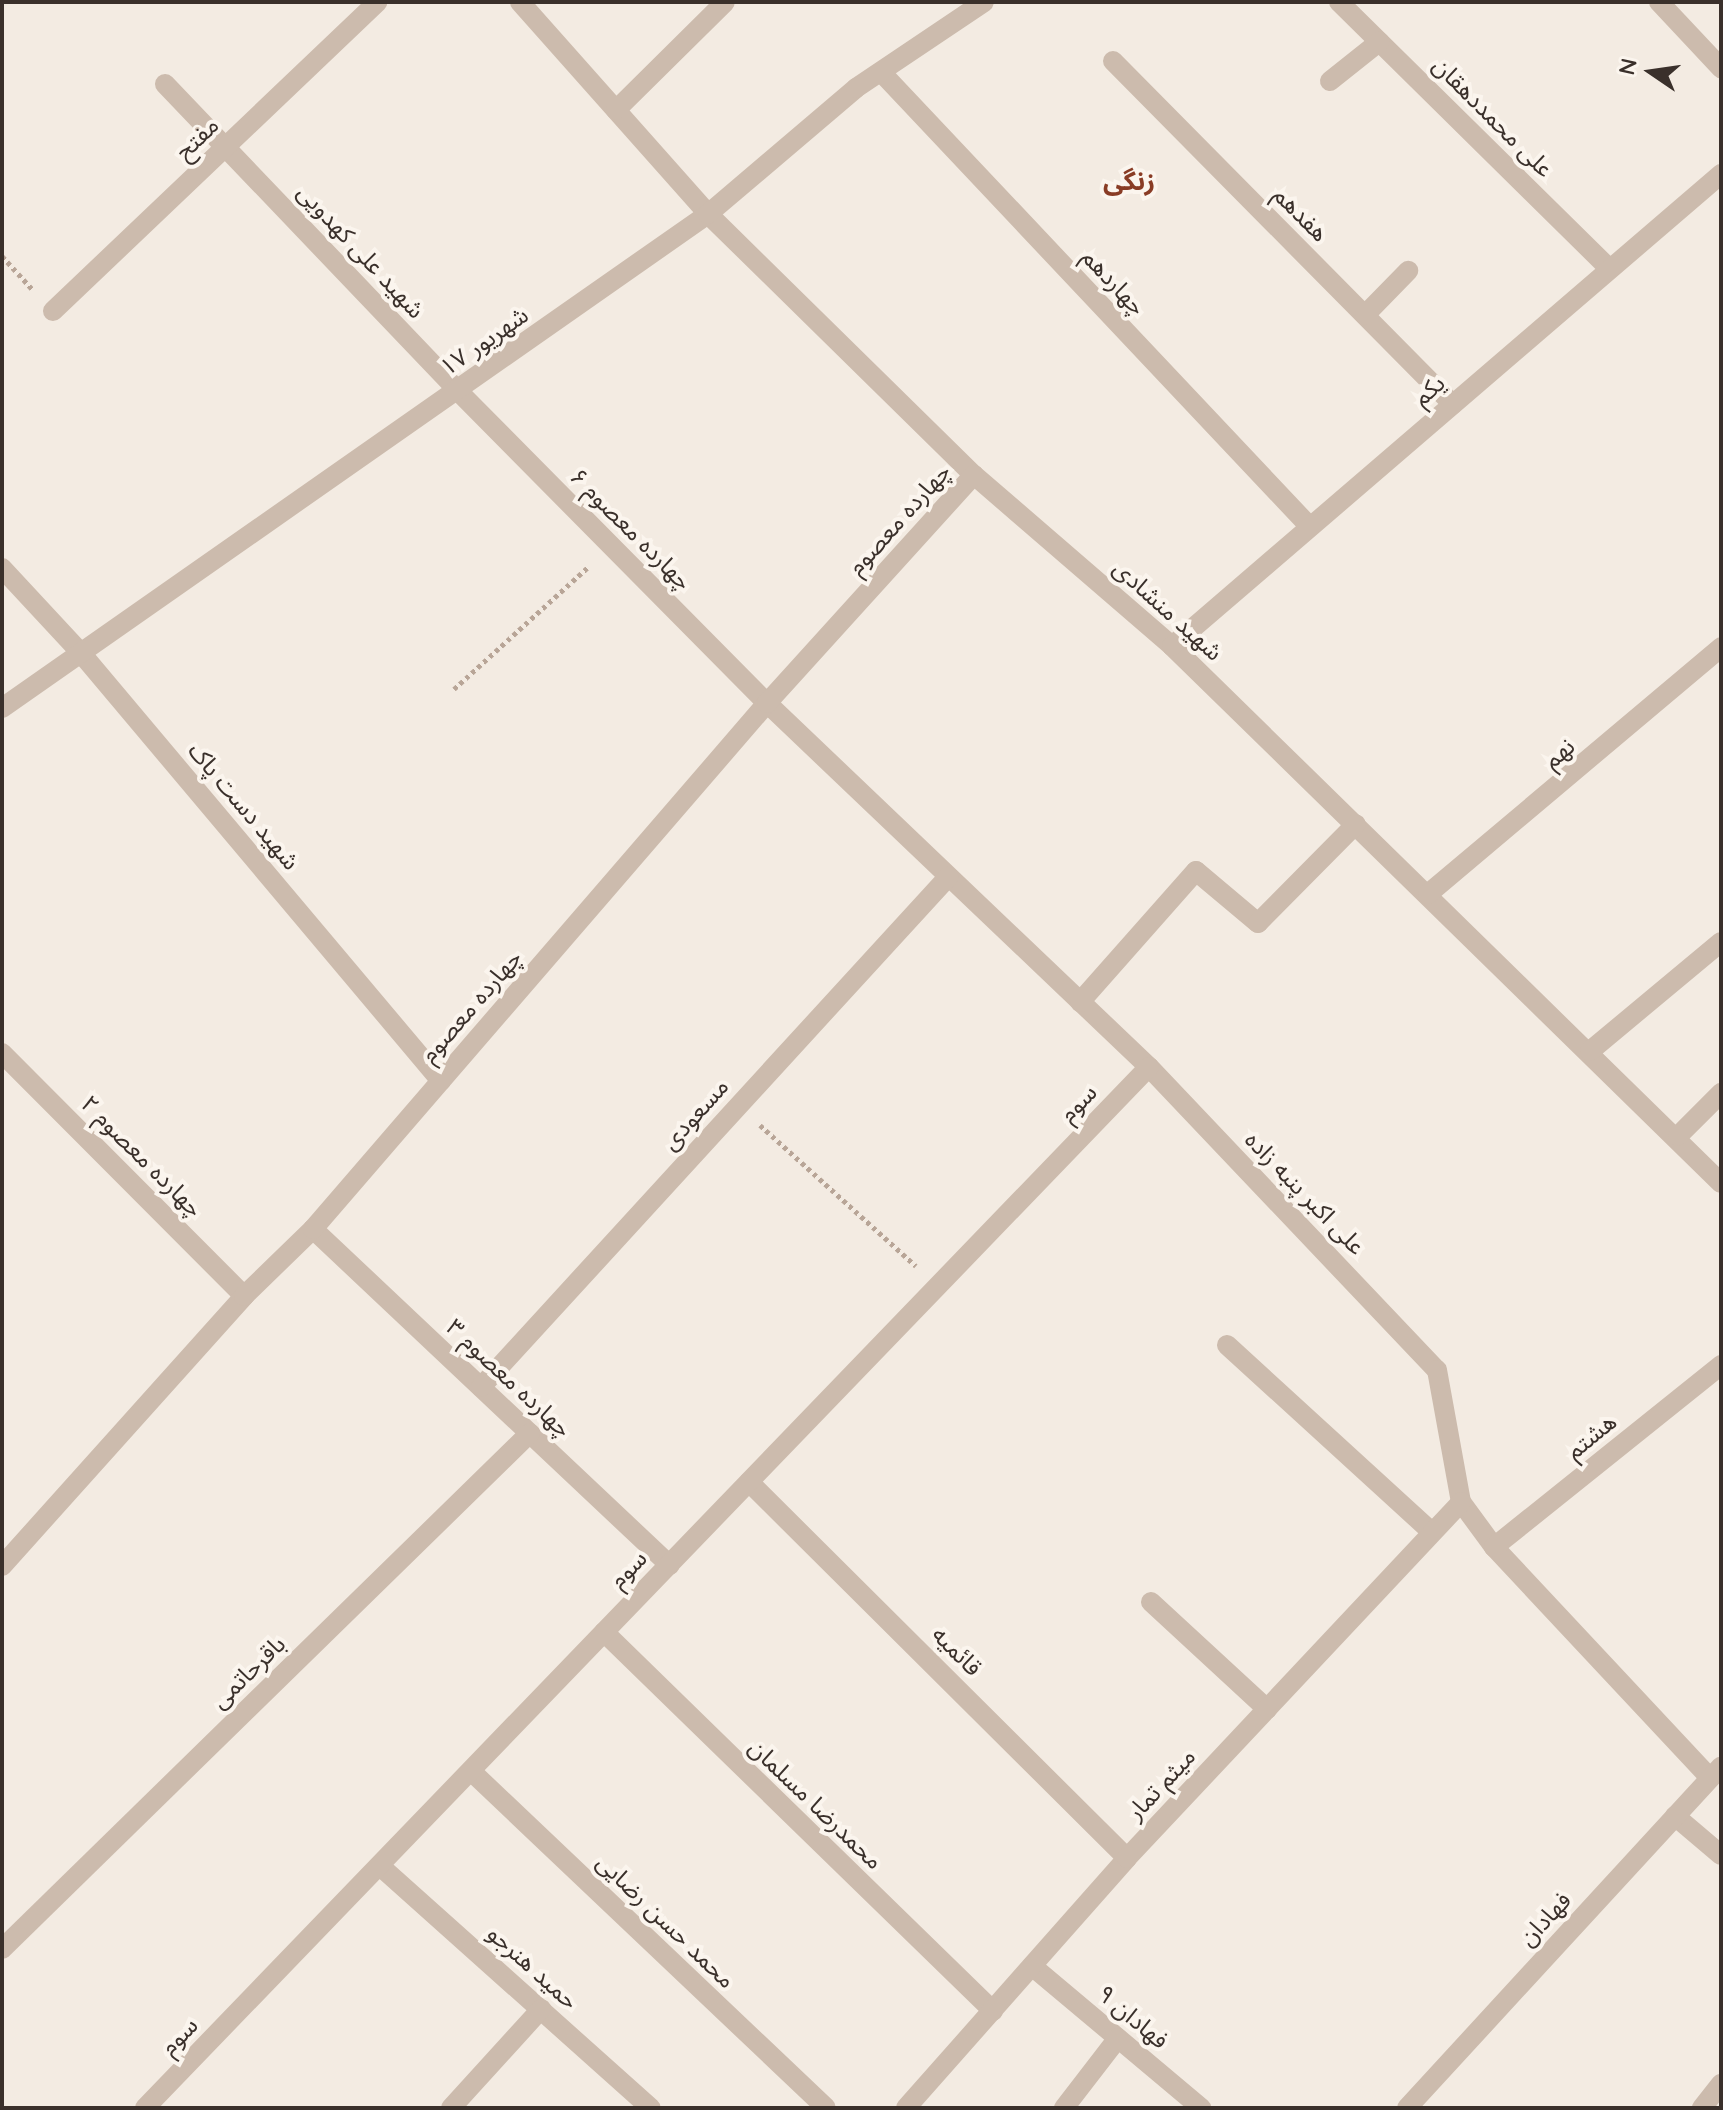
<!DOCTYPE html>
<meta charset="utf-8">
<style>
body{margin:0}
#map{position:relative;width:1723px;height:2110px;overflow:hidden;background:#f3ebe2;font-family:Quicksand,"Noto Sans Arabic",sans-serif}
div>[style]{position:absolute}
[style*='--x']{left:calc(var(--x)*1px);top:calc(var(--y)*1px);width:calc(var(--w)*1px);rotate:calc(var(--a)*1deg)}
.path>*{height:5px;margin-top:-2.5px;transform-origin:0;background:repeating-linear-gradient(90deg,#b8a597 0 4px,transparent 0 8px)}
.minor>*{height:20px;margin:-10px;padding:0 10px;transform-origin:10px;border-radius:10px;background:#ccbbad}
span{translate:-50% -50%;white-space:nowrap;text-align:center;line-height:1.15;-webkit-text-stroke:8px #fbf5ee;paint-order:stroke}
.street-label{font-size:24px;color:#3a302b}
.neighbourhood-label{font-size:26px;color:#893c25;font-weight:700}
.frame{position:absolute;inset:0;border:4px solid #3a302b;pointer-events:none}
.north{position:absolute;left:1611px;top:32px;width:80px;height:80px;-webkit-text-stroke:6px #fbf5ee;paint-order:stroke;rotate:283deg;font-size:22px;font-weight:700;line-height:32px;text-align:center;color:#3a302b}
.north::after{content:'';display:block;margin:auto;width:28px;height:36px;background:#3a302b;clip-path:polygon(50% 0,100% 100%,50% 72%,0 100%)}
</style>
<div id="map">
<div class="path">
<i style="--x:2;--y:256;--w:47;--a:47.6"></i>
<i style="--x:454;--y:689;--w:183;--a:-42.3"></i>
<i style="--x:760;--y:1125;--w:210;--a:42.1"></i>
</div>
<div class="minor">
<i style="--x:520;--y:2;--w:283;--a:48.4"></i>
<i style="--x:708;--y:214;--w:373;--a:44.5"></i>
<i style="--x:974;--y:475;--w:262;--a:40.8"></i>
<i style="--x:1172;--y:646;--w:768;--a:44.37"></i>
<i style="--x:1339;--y:2;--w:380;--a:44.6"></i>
<i style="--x:1659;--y:2;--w:91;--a:46.8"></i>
<i style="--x:1113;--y:61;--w:483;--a:45.3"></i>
<i style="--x:881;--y:72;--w:625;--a:46.68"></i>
<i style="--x:1330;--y:81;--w:63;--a:-38.5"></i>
<i style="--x:165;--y:84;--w:424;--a:46.3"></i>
<i style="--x:458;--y:391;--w:439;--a:45.3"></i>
<i style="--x:767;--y:703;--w:528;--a:43.62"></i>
<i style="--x:1149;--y:1067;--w:418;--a:46.5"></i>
<i style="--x:1437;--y:1370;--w:134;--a:79.7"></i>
<i style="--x:1461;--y:1502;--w:56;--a:53.7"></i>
<i style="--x:1494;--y:1547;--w:316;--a:46.9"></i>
<i style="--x:616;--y:110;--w:153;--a:-44.7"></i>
<i style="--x:53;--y:311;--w:448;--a:-43.6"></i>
<i style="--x:1365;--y:315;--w:62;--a:-45.7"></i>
<i style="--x:2;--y:568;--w:116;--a:47.1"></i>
<i style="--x:81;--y:653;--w:559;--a:49.93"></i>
<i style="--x:1172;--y:646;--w:724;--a:-40.69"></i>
<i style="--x:2;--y:708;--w:862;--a:-34.98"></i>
<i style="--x:708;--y:214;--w:194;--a:-40.4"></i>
<i style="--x:856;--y:88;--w:154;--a:-33.9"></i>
<i style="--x:1428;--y:894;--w:383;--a:-40.1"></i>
<i style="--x:1080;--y:1002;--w:175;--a:-48.5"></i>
<i style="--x:1196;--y:871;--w:81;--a:40"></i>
<i style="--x:1258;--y:923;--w:139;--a:-45.3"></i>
<i style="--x:1590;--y:1051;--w:170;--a:-39.8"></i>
<i style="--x:2;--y:1053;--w:343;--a:45.1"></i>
<i style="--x:1678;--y:1136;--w:61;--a:-45"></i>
<i style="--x:313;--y:1229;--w:490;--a:43.3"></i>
<i style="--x:1227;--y:1345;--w:277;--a:42.4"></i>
<i style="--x:481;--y:1387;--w:692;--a:-47.52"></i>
<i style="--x:749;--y:1482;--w:533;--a:44.85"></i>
<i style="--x:1494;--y:1547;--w:291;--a:-38.7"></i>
<i style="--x:2;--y:1566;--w:363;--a:-48.1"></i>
<i style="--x:244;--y:1296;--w:96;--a:-44.2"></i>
<i style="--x:313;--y:1229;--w:695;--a:-49.2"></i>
<i style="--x:767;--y:703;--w:308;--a:-47.8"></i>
<i style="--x:1151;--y:1602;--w:158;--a:42.7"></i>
<i style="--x:604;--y:1632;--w:543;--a:44.25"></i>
<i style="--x:471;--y:1771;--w:489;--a:43.5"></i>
<i style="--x:1675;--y:1816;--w:60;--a:40.3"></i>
<i style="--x:380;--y:1866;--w:363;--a:41.8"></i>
<i style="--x:2;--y:1949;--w:738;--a:-44.34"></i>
<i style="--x:1032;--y:1966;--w:221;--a:40"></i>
<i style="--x:145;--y:2108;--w:1446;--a:-46.04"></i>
<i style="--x:451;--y:2108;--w:134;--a:-47.7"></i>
<i style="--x:906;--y:2108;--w:334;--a:-48.5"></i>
<i style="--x:1127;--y:1858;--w:488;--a:-46.8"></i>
<i style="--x:1064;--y:2108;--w:88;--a:-52.4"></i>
<i style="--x:1407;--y:2108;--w:464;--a:-47.4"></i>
<i style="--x:1702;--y:2108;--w:31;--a:-52"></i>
</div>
<div class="street-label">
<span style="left:1493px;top:117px;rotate:45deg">علی محمددهقان</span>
<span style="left:197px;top:138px;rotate:-44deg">مفتح</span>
<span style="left:1301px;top:214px;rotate:45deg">هفدهم</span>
<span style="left:361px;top:251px;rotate:47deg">شهید علی کهدویی</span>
<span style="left:1114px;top:282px;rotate:47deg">چهاردهم</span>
<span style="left:484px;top:341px;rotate:-35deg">۱۷ شهریور</span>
<span style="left:1429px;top:390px;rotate:-41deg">یکم</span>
<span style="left:899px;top:519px;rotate:-48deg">چهارده معصوم</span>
<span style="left:631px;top:529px;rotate:45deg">چهارده معصوم ۶</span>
<span style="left:1168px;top:610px;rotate:42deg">شهید منشادی</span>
<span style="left:1559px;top:753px;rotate:-41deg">نهم</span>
<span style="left:244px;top:806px;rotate:50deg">شهید دست پاک</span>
<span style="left:471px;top:1006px;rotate:-49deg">چهارده معصوم</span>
<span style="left:1078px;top:1103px;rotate:-46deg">سوم</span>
<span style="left:695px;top:1114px;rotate:-48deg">مسعودی</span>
<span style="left:142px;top:1156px;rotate:45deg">چهارده معصوم ۲</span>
<span style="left:1305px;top:1193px;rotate:46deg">علی اکبر پنبه زاده</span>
<span style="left:509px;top:1378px;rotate:43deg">چهارده معصوم ۳</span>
<span style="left:1591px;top:1436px;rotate:-39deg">هشتم</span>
<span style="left:628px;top:1569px;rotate:-46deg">سوم</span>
<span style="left:957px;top:1651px;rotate:45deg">قائمیه</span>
<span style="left:248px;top:1672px;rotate:-44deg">باقرحاتمی</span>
<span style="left:1161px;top:1784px;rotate:-47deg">میثم تمار</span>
<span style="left:816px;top:1804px;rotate:44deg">محمدرضا مسلمان</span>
<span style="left:1545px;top:1919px;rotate:-47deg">فهادان</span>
<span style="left:666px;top:1921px;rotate:44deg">محمد حسن رضایی</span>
<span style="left:533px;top:1967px;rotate:42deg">حمید هنرجو</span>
<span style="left:1133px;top:2017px;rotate:40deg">فهادان ۹</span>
<span style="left:179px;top:2036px;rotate:-46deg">سوم</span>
</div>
<div class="neighbourhood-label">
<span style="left:1129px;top:181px">زنگی</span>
</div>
<div class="frame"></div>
<div class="north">N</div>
</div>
